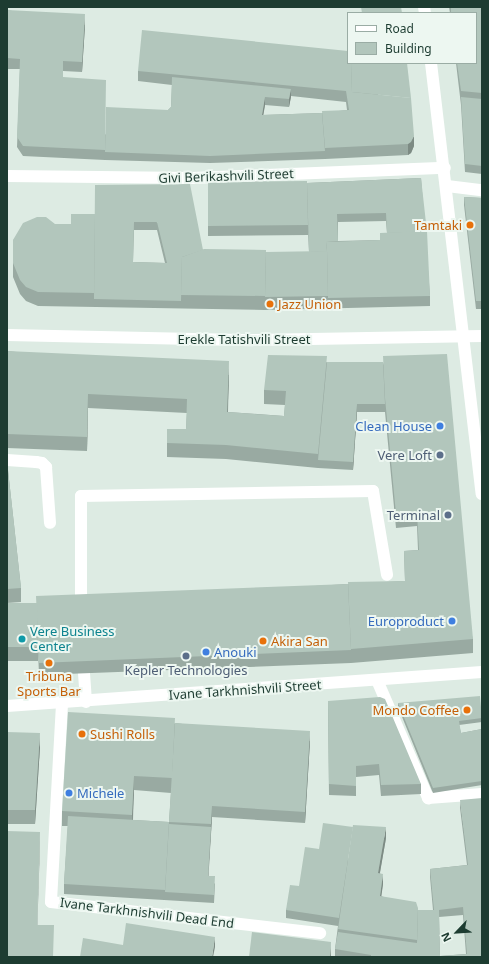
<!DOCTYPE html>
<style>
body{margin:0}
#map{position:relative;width:489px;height:964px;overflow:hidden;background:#ddebe3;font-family:"Noto Sans",sans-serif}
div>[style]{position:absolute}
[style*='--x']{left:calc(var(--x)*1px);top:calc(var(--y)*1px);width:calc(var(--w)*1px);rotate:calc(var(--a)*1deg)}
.lane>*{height:12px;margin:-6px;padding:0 6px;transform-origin:6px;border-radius:6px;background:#fff}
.street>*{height:12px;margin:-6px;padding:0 6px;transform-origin:6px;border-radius:6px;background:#fff}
.wall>*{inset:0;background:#99aaa2}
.shaded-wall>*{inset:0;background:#7d8b84}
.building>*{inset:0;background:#b2c6bc}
.dots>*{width:11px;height:11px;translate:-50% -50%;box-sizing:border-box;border:2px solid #edf7f1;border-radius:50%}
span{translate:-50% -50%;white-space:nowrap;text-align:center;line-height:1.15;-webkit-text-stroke:4px #edf7f1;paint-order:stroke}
.street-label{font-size:13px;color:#1d3c31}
.food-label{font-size:13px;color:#c56008}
.right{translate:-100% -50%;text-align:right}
.left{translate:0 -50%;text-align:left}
.shop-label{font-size:13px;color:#366cbe}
.service-label{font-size:13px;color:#4e5e75}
.culture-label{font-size:13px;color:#0d838f}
.frame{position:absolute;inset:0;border:8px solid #1d3c31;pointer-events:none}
.legend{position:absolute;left:347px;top:12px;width:130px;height:52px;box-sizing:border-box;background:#edf7f1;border:1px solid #9aaca4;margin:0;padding:5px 7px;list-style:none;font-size:12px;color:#1d3c31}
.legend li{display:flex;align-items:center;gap:8px;height:20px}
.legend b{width:20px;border:1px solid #9aaca4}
.north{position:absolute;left:437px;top:912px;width:40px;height:40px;-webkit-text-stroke:3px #edf7f1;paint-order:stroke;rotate:245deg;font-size:11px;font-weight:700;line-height:16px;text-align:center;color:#1d3c31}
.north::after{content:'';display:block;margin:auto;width:14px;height:18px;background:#1d3c31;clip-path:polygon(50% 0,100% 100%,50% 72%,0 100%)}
</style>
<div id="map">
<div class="lane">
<i style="--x:7;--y:176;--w:185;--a:0.6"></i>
<i style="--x:192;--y:178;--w:253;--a:-2.3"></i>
<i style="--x:447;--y:186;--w:35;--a:7"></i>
<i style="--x:7;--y:460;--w:29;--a:4"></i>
<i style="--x:36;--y:462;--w:6;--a:9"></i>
<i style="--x:42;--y:463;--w:6;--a:45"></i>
<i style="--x:46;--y:467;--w:56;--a:85.9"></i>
<i style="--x:81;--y:607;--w:111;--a:-90"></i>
<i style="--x:81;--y:496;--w:292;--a:-1"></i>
<i style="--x:373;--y:491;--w:85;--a:80.5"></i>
<i style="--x:84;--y:673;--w:29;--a:86"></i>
<i style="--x:377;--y:680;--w:129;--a:66.6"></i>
<i style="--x:428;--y:798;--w:54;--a:-4.2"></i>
</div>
<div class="street">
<i style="--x:424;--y:7;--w:6;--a:81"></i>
<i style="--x:431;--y:63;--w:434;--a:83.3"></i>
<i style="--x:7;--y:335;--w:246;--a:1.2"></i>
<i style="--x:253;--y:340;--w:229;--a:-1"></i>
<i style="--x:62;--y:704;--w:198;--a:93.2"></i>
<i style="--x:51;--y:902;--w:271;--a:6.6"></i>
<i style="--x:7;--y:706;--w:476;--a:-4.1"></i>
</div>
<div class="wall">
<i style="clip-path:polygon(449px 7px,482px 7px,482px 174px,465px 172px,461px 105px,456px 63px,476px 63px,476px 13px,450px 13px)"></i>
<i style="clip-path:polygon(evenodd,7px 10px,85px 25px,82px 72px,63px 71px,63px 77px,106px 135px,168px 110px,171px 107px,172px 85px,138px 81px,138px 71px,348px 51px,414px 146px,411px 153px,408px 155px,325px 159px,210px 163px,105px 160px,23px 156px,17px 147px,20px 69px,7px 69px,7px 10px,291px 96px,346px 102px,347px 110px,322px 113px,263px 115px,265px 105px,289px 107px,291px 96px)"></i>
<i style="clip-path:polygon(evenodd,421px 178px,430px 296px,430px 306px,265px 310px,38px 306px,26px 301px,20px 294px,13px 277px,13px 240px,55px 224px,71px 224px,95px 214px,95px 185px,203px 250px,266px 252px,309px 252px,308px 232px,308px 235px,208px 236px,208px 182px,307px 183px,421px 178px,386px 221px,387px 233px,380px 233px,380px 240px,338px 241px,338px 222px,386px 221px,421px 178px,134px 230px,157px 230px,165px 263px,133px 262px,134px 230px)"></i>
<i style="clip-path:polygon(464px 197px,482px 198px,482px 309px,476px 309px,464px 205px)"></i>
<i style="clip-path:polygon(7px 351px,229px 375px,228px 412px,284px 416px,285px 405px,264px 404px,264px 390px,327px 362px,383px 362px,473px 639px,473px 653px,351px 663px,39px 675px,38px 650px,38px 661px,7px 661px,7px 461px,21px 588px,21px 602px,7px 603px,36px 603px,348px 584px,405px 581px,404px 551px,418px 550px,417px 526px,396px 528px,385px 412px,357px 412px,353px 470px,318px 468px,226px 459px,167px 457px,167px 429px,186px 429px,187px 413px,88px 408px,87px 451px,7px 448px)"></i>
<i style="clip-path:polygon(328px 701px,421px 784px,421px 794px,381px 796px,379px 775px,356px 777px,356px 796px,329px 795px)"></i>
<i style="clip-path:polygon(398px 703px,482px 716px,482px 722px,459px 725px,461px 733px,482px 729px,482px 785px,433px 793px,398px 707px)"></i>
<i style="clip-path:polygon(evenodd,175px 723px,310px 741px,305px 823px,212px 817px,208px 876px,215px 884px,214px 903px,64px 894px,64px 884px,68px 826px,62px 826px,62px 811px,175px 723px,134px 790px,171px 793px,169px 822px,133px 820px,134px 790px)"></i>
<i style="clip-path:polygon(7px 732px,40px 747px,35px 824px,7px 824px)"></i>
<i style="clip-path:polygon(evenodd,460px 800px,482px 957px,335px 957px,335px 949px,338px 926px,286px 918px,286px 910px,299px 886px,386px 838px,380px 873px,383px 884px,381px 896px,418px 910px,433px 910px,430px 877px,430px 869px,467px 865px,460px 808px,460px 800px,463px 915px,466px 954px,440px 956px,439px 917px,463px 915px)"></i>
</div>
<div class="shaded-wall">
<i style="clip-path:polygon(85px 14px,85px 25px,82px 72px,82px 62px)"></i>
<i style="clip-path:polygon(291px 89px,291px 97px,289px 107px,289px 99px)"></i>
<i style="clip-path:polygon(265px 97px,265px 105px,262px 123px,262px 115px)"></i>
<i style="clip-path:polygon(414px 136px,414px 146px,411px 153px,408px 155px,408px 144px)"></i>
<i style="clip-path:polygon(229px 361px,229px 375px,227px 426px,227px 412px)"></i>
<i style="clip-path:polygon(88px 394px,88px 408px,87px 451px,87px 437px)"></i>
<i style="clip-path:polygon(357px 404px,357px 412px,353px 470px,353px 462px)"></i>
<i style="clip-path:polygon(310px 731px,310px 741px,305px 823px,305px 812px)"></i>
<i style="clip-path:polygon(40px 733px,40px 747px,35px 824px,35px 810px)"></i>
<i style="clip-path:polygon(134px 776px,134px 790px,132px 830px,132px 815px)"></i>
<i style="clip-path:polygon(212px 806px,212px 817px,208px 884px,208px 876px)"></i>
<i style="clip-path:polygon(386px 827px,386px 838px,378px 883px,378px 873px)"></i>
<i style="clip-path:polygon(40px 832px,40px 843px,37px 935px,37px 925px)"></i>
<i style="clip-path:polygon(383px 874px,383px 884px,380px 906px,380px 896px)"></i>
<i style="clip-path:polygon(215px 937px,215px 947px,213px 957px,212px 957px)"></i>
<i style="clip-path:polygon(331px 942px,331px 957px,330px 957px)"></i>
</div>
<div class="building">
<i style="clip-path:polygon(361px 7px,401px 7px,402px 13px,362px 13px)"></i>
<i style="clip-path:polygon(451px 7px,482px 7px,482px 93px,461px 91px,457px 63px,476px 63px,476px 13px,451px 13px)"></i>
<i style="clip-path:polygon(7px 10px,85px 14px,82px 62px,63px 61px,63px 77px,106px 80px,105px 150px,23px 146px,17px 137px,20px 59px,7px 58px)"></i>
<i style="clip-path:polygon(142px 30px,348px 51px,348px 63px,351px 63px,352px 92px,411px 98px,414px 136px,411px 142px,408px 144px,325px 148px,322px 111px,349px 110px,346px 91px,138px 71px)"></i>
<i style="clip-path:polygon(351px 63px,407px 63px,411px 98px,352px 92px)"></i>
<i style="clip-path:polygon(172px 77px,291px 89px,289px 99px,265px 97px,262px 115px,322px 113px,325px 151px,210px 156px,105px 152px,106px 107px,168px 110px,171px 107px)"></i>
<i style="clip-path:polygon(461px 97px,482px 99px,482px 166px,465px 164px)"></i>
<i style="clip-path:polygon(421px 178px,427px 232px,387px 233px,386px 213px,337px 214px,338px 241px,326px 242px,327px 251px,309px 252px,307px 183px)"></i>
<i style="clip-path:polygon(307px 181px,308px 225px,208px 226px,208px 182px)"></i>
<i style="clip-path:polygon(evenodd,190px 184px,203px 250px,182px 257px,181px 301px,94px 299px,95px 185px,190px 184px,134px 222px,157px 222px,167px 263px,133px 262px,134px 222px)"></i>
<i style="clip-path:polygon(464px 197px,482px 198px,482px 301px,476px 301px)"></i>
<i style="clip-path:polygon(71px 214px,95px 214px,94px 293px,38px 292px,26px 287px,20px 280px,13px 263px,13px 240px,23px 223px,37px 217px,46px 217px,55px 224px,71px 224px)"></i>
<i style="clip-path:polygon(427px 231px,430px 296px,328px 298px,327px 251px,326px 242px,380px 240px,380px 233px)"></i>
<i style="clip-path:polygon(204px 249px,266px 250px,265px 296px,181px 295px,182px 257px)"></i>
<i style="clip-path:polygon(327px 251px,328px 296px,265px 297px,266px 252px)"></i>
<i style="clip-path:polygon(7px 351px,229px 361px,227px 412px,284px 416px,286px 391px,264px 390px,268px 355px,327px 356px,318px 454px,226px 445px,167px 443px,167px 429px,186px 429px,187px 399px,88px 394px,87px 437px,7px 434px)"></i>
<i style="clip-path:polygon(447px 354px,473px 639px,351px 649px,348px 582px,405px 581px,404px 551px,419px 550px,417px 512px,396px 514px,385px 398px,383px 356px)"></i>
<i style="clip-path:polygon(327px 362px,383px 362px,385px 404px,357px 404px,353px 462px,318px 460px)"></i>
<i style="clip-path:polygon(7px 461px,21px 588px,7px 589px)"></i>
<i style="clip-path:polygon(348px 584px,351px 650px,39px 663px,36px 596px)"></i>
<i style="clip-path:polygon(7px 603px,37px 603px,38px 647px,7px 647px)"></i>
<i style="clip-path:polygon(480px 696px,482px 718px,459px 721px,461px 733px,482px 729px,482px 781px,433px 788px,398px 703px)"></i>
<i style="clip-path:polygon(380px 697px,385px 699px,421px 784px,381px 785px,379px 764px,356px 766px,356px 786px,329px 784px,328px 701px)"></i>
<i style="clip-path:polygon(68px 712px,175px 718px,172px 778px,134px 776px,132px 815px,62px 811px)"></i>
<i style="clip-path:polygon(175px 723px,310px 731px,305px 812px,212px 806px,211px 824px,169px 822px)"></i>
<i style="clip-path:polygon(7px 732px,40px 733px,35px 810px,7px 810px)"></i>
<i style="clip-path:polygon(evenodd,482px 798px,482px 957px,371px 957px,371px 955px,335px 949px,338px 932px,417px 943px,418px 910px,434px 910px,430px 869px,468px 865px,460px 800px,482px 798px,463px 907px,467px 954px,440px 956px,439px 910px,463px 907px)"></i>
<i style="clip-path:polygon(68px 816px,169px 822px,165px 890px,64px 884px)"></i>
<i style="clip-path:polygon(323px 823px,353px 827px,339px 918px,286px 910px,290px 885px,299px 886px,305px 847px,319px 849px)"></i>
<i style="clip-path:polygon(169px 824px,211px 827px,208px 876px,215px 876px,214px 895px,165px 892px)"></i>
<i style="clip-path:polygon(353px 825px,386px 827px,378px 873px,383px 874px,380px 896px,416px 902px,418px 908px,417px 940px,338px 929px)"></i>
<i style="clip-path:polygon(7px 831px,40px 832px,37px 925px,54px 925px,53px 957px,7px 957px)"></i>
<i style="clip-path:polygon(126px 923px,215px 937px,212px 957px,80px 957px,83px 938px,123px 945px)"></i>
<i style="clip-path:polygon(252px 932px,331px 942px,330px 957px,249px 957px)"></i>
</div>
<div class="dots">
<i style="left:470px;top:225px;background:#e8710a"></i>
<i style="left:270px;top:304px;background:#e8710a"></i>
<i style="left:440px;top:426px;background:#3f7fe0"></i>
<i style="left:440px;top:455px;background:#5c6f8a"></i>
<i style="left:448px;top:515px;background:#5c6f8a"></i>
<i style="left:452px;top:621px;background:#3f7fe0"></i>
<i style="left:22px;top:639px;background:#0f9aa8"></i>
<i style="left:263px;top:641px;background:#e8710a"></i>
<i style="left:206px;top:652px;background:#3f7fe0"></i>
<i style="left:186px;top:656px;background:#5c6f8a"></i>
<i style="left:49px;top:663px;background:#e8710a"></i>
<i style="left:467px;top:710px;background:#e8710a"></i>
<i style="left:82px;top:734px;background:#e8710a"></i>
<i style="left:69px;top:793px;background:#3f7fe0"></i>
</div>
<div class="street-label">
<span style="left:226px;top:176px;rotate:-2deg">Givi Berikashvili Street</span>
<span style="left:244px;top:339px">Erekle Tatishvili Street</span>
<span style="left:245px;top:690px;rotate:-4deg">Ivane Tarkhnishvili Street</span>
<span style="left:147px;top:913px;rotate:7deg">Ivane Tarkhnishvili Dead End</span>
</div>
<div class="food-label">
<span class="right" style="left:462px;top:225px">Tamtaki</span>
<span class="left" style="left:278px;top:304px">Jazz Union</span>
<span class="left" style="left:271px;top:641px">Akira San</span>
<span style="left:49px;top:684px">Tribuna<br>Sports Bar</span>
<span class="right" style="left:459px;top:710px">Mondo Coffee</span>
<span class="left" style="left:90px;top:734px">Sushi Rolls</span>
</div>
<div class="shop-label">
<span class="right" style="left:432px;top:426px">Clean House</span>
<span class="right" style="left:444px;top:621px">Europroduct</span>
<span class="left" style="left:214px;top:652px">Anouki</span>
<span class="left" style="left:77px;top:793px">Michele</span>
</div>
<div class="service-label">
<span class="right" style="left:432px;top:455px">Vere Loft</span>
<span class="right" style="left:440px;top:515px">Terminal</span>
<span style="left:186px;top:670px">Kepler Technologies</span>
</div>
<div class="culture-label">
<span class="left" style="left:30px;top:639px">Vere Business<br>Center</span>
</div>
<div class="frame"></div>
<ul class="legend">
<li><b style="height:5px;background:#fff"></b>Road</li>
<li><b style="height:11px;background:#b2c6bc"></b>Building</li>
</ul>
<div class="north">N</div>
</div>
